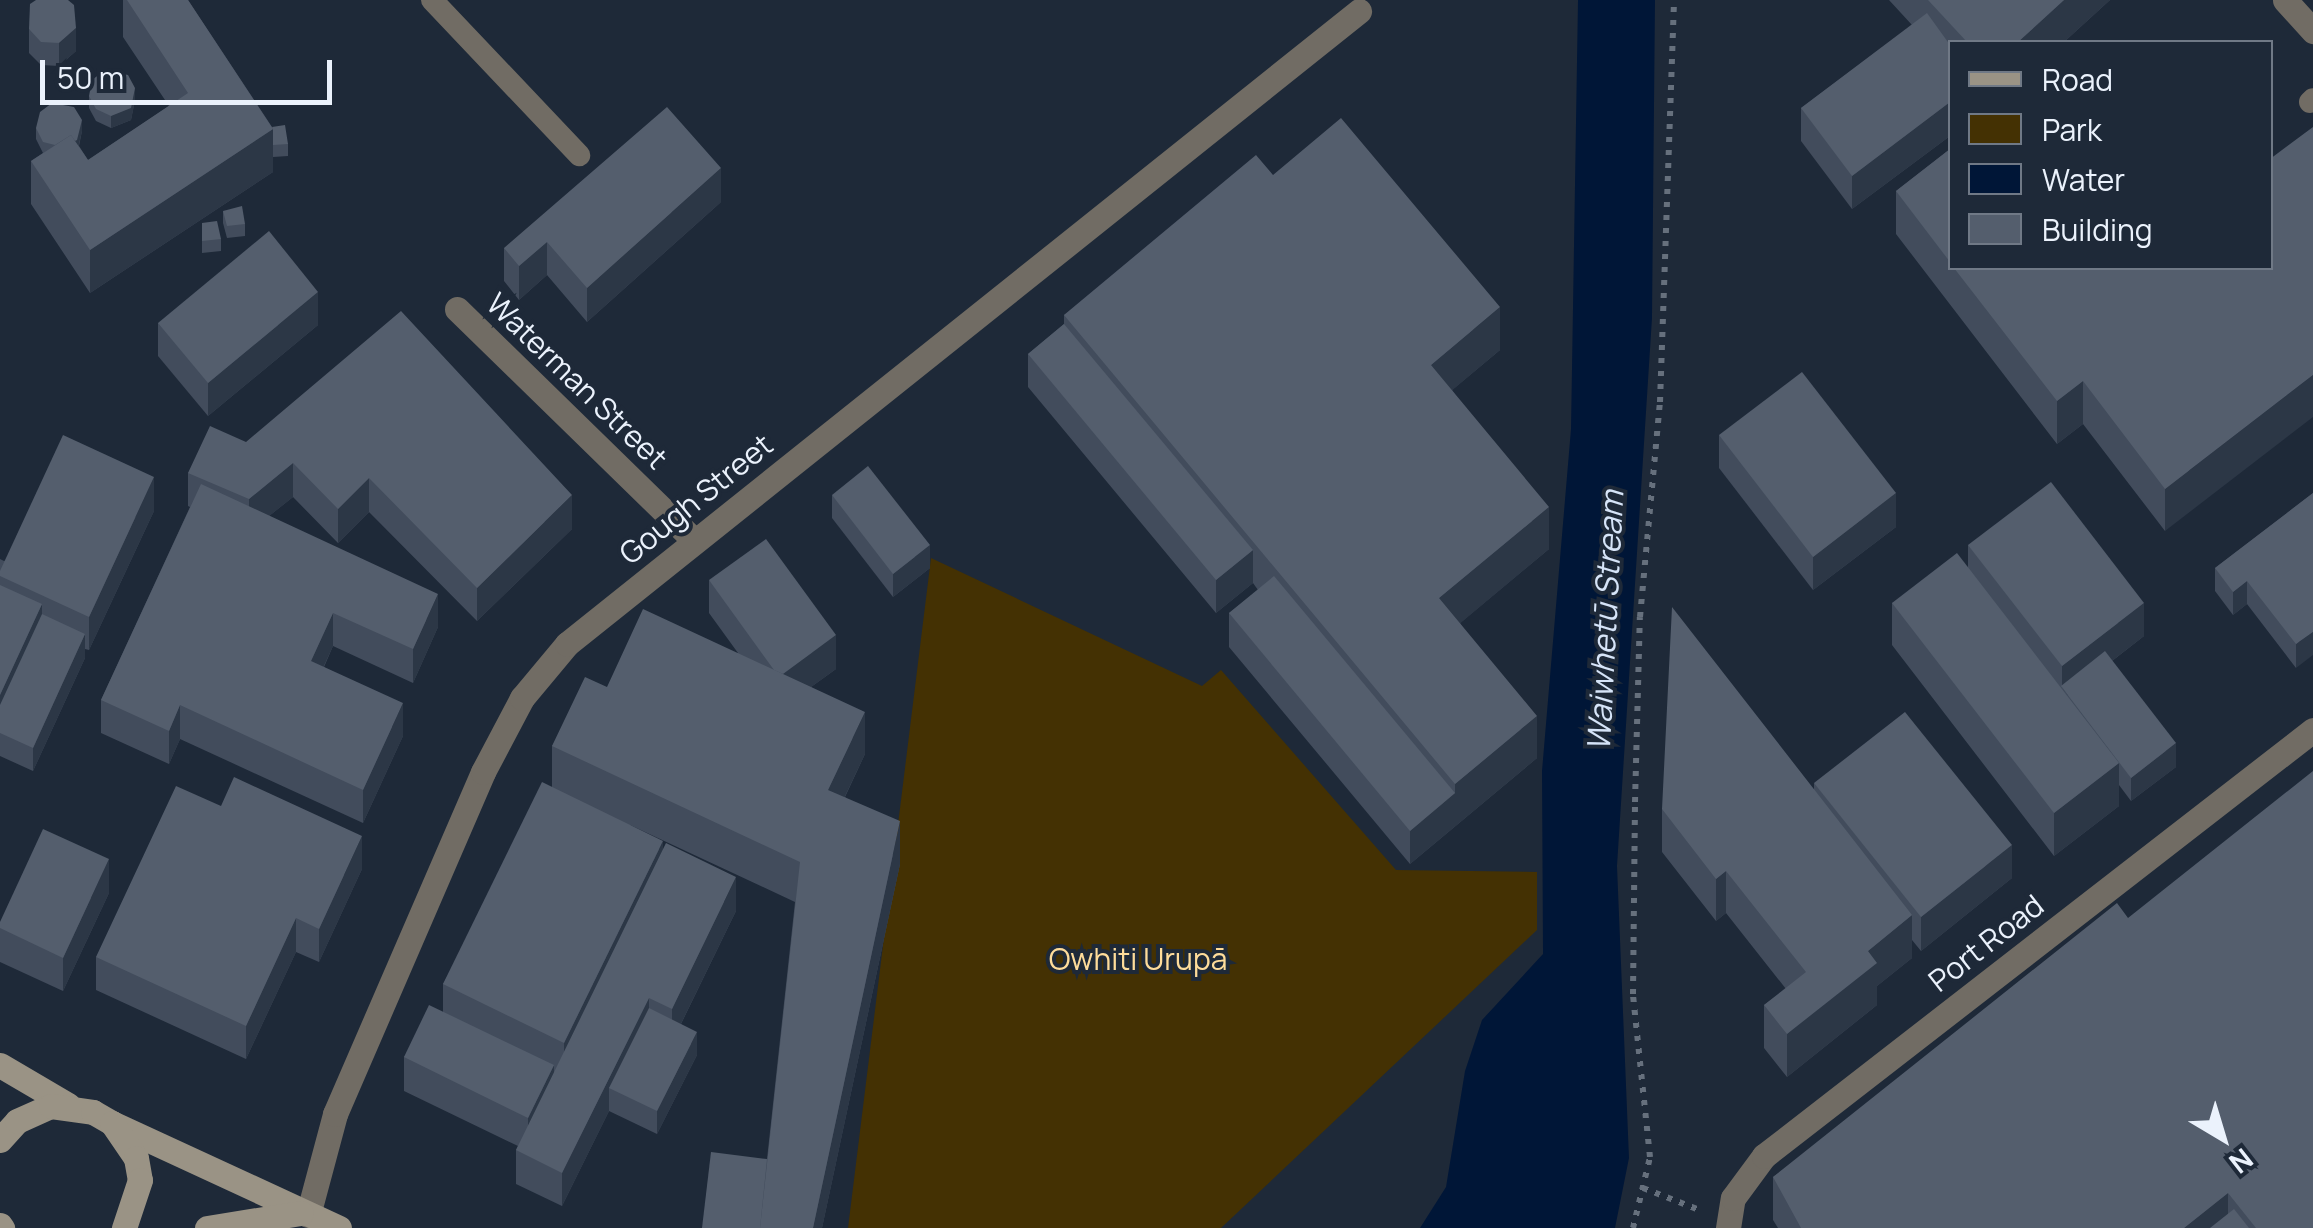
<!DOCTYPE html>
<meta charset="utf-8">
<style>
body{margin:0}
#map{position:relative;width:2313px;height:1228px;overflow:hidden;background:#1e2938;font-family:Manrope,sans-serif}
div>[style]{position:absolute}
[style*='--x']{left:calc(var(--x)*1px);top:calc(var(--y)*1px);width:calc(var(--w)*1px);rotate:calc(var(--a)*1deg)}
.green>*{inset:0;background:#443103}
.water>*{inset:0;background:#001637}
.path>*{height:6px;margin-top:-3px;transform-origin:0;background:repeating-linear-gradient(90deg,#66707d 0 5px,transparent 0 13px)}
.lane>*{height:22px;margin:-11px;padding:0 11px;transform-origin:11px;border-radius:11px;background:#716c64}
.street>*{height:25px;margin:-12.5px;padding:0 12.5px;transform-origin:12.5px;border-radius:12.5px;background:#716c64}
.secondary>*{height:25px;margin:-12.5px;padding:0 12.5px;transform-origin:12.5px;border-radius:12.5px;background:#9a9385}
.wall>*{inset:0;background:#424c5c}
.shaded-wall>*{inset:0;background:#2c3746}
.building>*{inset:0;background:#545e6d}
span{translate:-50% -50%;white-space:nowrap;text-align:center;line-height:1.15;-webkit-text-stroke:8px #1e2938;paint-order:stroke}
.street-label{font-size:30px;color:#ebf2fc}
.park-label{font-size:30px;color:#fedc9a}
.water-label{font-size:32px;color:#d6e4f8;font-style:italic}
.legend{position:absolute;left:1948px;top:40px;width:325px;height:230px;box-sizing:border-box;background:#1e2938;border:2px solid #707986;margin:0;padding:12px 18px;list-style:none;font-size:30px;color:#ebf2fc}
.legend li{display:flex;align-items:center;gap:20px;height:50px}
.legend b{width:50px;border:2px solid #707986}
.north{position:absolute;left:2173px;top:1088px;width:100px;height:100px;-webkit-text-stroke:8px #1e2938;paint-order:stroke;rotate:142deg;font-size:28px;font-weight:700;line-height:40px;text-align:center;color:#ebf2fc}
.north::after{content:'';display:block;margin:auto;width:35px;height:45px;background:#ebf2fc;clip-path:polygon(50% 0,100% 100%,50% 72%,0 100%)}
.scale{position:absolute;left:40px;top:60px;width:292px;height:45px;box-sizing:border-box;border:5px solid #ebf2fc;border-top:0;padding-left:12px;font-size:30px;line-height:35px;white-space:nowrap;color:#ebf2fc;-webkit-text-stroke:8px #1e2938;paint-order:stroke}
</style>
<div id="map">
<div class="green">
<i style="clip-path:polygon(931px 558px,1202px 686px,1221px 670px,1396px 870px,1537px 872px,1537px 930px,1221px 1228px,848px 1228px)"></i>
</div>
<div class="water">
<i style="clip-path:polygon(1578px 0,1655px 0,1652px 318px,1617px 866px,1629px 1158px,1615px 1228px,1420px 1228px,1446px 1187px,1465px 1071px,1482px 1020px,1543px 954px,1542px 771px,1571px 429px)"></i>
</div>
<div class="path">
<i style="--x:1643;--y:1188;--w:63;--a:21.3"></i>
<i style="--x:1633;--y:1228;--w:73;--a:-76.5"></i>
<i style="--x:1650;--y:1157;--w:164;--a:-96"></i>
<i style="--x:1633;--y:994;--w:192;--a:-89.4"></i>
<i style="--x:1635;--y:802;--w:185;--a:-88.5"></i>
<i style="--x:1640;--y:617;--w:216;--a:-84.7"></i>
<i style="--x:1660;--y:402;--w:402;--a:-88"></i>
</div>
<div class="lane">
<i style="--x:432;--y:0;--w:214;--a:46.5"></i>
<i style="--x:2310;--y:102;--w:4;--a:-45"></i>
</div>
<div class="street">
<i style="--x:2285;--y:0;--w:42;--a:47.9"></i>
<i style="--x:457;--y:309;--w:332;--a:44.3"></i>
<i style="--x:308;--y:1215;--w:105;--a:-75"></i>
<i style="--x:335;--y:1114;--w:373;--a:-66.6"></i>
<i style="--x:483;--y:772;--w:84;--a:-62.2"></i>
<i style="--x:522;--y:698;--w:70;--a:-50.2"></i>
<i style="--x:567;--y:644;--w:1014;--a:-38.63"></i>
<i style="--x:1728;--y:1228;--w:30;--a:-81"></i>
<i style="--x:1733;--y:1198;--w:52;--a:-53.6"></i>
<i style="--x:1764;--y:1156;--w:695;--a:-37.81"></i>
</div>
<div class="secondary">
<i style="--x:0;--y:1065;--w:79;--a:30.5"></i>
<i style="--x:112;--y:1123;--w:250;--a:24.8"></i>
<i style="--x:0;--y:1140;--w:25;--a:-48"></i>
<i style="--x:17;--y:1121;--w:37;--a:-24"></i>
<i style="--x:51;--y:1106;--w:42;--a:8.1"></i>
<i style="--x:93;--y:1112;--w:22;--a:30"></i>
<i style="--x:112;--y:1123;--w:42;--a:55.6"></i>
<i style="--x:136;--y:1158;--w:22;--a:80"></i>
<i style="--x:140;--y:1180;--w:51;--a:108.4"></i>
<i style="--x:0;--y:1225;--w:4;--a:56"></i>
<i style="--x:207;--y:1228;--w:95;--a:-9.1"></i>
</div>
<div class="wall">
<i style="clip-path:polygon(123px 0,188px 0,272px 127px,288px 144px,288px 156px,273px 157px,273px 172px,90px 293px,31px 204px,31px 161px,43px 153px,36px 139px,36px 128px,82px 131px,79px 146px,88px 160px,169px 106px,123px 37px)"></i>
<i style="clip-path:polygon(1889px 0,2110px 0,2064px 42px,1950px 42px,1950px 136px,1852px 209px,1801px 141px,1801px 108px,1912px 25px)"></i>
<i style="clip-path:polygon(29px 29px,76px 51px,59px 66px,41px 65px,29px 53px)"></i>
<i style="clip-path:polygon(89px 96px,135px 100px,131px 120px,111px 128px,96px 121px,89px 108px)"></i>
<i style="clip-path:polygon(1950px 149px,1950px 268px,2270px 268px,2165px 531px,2083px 424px,2057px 444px,1896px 234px,1896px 191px)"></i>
<i style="clip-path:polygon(1273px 175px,1500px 350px,1452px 390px,1549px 549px,1460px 623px,1537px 758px,1410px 864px,1229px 647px,1229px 613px,1258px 590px,1253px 583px,1216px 613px,1028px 387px,1028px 354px,1064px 324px,1064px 315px)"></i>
<i style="clip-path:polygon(721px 202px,587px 322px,547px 275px,519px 300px,504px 281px,504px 248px)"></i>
<i style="clip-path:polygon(223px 211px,245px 224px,245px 236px,227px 238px,223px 223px)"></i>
<i style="clip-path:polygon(202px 223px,221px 239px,221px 251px,202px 253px)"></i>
<i style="clip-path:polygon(158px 323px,318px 325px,208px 416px,158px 356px)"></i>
<i style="clip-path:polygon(1719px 435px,1896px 527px,1813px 590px,1719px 468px)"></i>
<i style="clip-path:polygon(246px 442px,572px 529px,477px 621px,369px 512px,338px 543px,293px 497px,269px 516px,438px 627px,413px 683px,333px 646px,324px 667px,403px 736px,363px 823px,180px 739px,169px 764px,101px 733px,101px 700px,190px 507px,188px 506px,188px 473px)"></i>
<i style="clip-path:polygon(2313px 493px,2296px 668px,2247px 604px,2233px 615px,2215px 591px,2215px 568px)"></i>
<i style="clip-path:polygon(832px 495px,930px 568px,893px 597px,832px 518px)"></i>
<i style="clip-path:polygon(154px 511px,89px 650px,85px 649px,85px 658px,33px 771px,0 756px,0 559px,4px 561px)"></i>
<i style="clip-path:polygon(1968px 545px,2144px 636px,2112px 661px,2176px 767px,2131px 801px,2119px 785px,2119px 806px,2054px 856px,1892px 645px,1892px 603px,1968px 568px)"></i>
<i style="clip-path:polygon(709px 580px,836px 669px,811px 687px,865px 754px,845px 797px,900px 864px,822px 1228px,702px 1228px,767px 1159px,795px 902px,630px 825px,736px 911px,681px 1024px,697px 1055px,657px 1134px,609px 1111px,562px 1206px,516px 1184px,516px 1150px,518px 1146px,404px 1091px,404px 1057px,443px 1012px,443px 984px,552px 787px,552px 746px,607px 687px,738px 653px,709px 613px)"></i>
<i style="clip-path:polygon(1814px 783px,2012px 878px,1921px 951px,1912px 940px,1912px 958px,1877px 986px,1877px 1005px,1787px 1077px,1764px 1048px,1764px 1005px,1786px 989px,1726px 913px,1716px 921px,1662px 852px,1662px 809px,1814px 790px)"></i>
<i style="clip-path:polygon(362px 869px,319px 962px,296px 952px,246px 1059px,96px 990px,96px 957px)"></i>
<i style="clip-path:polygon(109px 893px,63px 991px,0 962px,0 922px)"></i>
<i style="clip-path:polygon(2128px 918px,2313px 1228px,1778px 1228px,1773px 1220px,1773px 1177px)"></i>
</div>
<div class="shaded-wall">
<i style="clip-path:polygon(2064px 0,2110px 0,2064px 42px,2018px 42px)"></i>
<i style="clip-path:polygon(76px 28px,76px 51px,59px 66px,59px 43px)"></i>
<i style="clip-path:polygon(135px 88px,135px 100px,131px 120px,111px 128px,111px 116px)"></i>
<i style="clip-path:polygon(1950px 102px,1950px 136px,1852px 209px,1852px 176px)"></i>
<i style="clip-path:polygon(82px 120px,82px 131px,77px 152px,65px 159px)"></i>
<i style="clip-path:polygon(273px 129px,273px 172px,90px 293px,90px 250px)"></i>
<i style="clip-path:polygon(721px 168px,721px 202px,587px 322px,587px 288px)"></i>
<i style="clip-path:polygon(547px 242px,547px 275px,519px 300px,519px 266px)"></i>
<i style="clip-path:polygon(318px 292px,318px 325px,208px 416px,208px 383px)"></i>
<i style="clip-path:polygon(1500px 307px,1500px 350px,1431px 408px,1431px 365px)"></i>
<i style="clip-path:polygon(2313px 375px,2313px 417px,2165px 531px,2165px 489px)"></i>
<i style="clip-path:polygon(2083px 381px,2083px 424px,2057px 444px,2057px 401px)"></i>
<i style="clip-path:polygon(293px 463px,293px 497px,249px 532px,249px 499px)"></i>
<i style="clip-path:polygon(154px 477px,154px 511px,89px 650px,89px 617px)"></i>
<i style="clip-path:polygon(369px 478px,369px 512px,338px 543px,338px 509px)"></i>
<i style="clip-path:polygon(1896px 493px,1896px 527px,1813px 590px,1813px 557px)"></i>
<i style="clip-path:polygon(572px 495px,572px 529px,477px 621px,477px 588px)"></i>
<i style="clip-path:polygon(1549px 507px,1549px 549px,1439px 641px,1439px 598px)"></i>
<i style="clip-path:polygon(930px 545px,930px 568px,893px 597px,893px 574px)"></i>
<i style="clip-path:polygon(1253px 550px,1253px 583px,1216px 613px,1216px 580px)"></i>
<i style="clip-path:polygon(2247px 581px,2247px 604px,2233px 615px,2233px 592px)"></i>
<i style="clip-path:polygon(438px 594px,438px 627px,413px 683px,413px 649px)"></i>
<i style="clip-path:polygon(2144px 603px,2144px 636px,2068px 695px,2062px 687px,2062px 666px)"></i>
<i style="clip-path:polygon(42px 604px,42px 638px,0 728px,0 695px)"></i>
<i style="clip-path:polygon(333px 613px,333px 646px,311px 694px,311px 661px)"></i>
<i style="clip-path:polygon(2313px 632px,2313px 655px,2296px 668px,2296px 644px)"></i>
<i style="clip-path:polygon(85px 634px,85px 658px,33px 771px,33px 748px)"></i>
<i style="clip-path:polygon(836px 635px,836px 669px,779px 710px,779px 676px)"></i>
<i style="clip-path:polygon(403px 703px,403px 736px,363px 823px,363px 790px)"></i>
<i style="clip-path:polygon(180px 705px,180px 739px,169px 764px,169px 731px)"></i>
<i style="clip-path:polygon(865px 712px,865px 754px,828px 832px,828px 790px)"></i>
<i style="clip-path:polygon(1537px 716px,1537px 758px,1410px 864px,1410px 831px,1455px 793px,1455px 784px)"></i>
<i style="clip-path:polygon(2176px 743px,2176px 767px,2131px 801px,2131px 778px)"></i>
<i style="clip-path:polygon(2119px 763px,2119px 806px,2054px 856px,2054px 813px)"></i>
<i style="clip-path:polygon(900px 821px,900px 864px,822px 1228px,813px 1228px)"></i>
<i style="clip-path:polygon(362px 836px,362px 869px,319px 962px,319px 929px)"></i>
<i style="clip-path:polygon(663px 841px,663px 884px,564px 1086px,564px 1043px)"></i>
<i style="clip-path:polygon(2012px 845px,2012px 878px,1921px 951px,1921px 917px)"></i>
<i style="clip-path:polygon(109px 859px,109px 893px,63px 991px,63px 958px)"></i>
<i style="clip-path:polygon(1726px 871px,1726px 913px,1716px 921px,1716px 879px)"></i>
<i style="clip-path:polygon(736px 877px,736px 911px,672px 1042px,672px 1009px)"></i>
<i style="clip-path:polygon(1912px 915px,1912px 958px,1877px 986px,1877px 1005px,1787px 1077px,1787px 1034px,1868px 951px)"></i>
<i style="clip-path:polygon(296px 918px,296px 952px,246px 1059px,246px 1026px)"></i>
<i style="clip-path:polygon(649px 998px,649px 1031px,609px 1088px,609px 1111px,562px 1206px,562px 1173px)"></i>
<i style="clip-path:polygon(697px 1032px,697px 1055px,657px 1134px,657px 1111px)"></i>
<i style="clip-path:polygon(554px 1065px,554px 1099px,528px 1151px,528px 1118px)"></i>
<i style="clip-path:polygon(2228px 1193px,2228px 1228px,2184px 1228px)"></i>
</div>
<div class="building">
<i style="clip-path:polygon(36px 0,68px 0,74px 5px,76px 28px,59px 43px,41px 42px,29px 29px,30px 4px)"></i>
<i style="clip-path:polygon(127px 0,188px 0,273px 129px,90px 250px,31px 161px,71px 135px,88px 160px,188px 93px)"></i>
<i style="clip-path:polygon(1928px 0,2064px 0,2018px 42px,1967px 42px)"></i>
<i style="clip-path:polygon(1927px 13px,1950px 45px,1950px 102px,1852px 176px,1801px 108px)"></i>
<i style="clip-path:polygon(105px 70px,128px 75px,135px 88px,131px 108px,111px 116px,96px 109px,89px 96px,92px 80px)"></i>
<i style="clip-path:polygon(52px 103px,74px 107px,82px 120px,77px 140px,75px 141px,71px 135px,55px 145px,43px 142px,36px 128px,40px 112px)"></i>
<i style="clip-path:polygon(667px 107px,721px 168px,587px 288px,547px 242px,519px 266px,504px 248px)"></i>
<i style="clip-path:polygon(1341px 118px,1500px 307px,1431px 365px,1549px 507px,1439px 598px,1537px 716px,1455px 784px,1064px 315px,1256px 155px,1273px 175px)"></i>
<i style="clip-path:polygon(285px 125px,288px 144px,273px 145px,273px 129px,272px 127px)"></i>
<i style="clip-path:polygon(2313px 127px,2313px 375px,2165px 489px,2083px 381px,2057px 401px,1954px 268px,2270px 268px,2270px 159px)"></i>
<i style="clip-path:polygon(1950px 149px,1950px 262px,1896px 191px)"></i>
<i style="clip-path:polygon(242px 206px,245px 224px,227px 226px,223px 211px)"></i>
<i style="clip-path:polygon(217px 221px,221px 239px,202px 241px,202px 223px)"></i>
<i style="clip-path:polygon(269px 231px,318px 292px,208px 383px,158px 323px)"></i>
<i style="clip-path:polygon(401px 311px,572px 495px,477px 588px,369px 478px,338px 509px,293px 463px,249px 499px,188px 473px,210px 426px,246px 442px)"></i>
<i style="clip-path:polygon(1064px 324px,1253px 550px,1216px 580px,1028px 354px)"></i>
<i style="clip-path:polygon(1802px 372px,1896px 493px,1813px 557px,1719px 435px)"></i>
<i style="clip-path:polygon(63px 435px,154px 477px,89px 617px,0 576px,0 571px)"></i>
<i style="clip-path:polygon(868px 466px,930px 545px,893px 574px,832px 495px)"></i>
<i style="clip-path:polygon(2051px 482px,2144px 603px,2062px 666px,1968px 545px)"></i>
<i style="clip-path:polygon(201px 484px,438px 594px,413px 649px,333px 613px,311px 661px,403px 703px,363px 790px,180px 705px,169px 731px,101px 700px)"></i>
<i style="clip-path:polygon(2313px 493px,2313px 632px,2296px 644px,2247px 581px,2233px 592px,2215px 568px)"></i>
<i style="clip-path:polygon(766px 539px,836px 635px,783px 674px,774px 670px,709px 580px)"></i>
<i style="clip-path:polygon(1957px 553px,2119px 763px,2054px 813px,1892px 603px)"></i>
<i style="clip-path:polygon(1274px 576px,1455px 793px,1410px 831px,1229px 613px)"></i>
<i style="clip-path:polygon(0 585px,42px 604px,0 695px)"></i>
<i style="clip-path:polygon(1672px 607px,1912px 915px,1868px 951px,1877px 963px,1787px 1034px,1764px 1005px,1806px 972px,1726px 871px,1716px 879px,1662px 809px)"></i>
<i style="clip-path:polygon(643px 609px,865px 712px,828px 790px,900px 821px,813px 1228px,760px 1228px,800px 862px,552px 746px,585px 677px,607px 687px)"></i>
<i style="clip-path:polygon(42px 614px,85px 634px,33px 748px,0 733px,0 705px)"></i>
<i style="clip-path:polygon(2105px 651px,2176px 743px,2131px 778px,2061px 686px)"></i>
<i style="clip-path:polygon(1905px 712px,2012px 845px,1921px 917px,1814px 783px)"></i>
<i style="clip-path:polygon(2313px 771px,2313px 1228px,2256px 1228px,2228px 1193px,2184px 1228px,1801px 1228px,1773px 1177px,2117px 903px,2128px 918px)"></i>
<i style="clip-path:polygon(234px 777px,362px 836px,319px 929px,296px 918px,246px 1026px,96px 957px,176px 786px,221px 806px)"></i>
<i style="clip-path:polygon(542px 782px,663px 841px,564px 1043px,443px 984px)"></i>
<i style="clip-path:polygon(43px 829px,109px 859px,63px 958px,0 928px,0 922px)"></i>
<i style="clip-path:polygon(666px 843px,736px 877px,672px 1009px,649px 998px,562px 1173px,516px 1150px)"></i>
<i style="clip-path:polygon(429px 1005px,554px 1065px,528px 1118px,404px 1057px)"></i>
<i style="clip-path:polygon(649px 1008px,697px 1032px,657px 1111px,609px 1088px)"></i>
<i style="clip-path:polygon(711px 1152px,767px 1159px,760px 1228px,702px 1228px)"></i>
<i style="clip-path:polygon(2234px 1209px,2249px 1228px,2210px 1228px)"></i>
</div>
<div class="street-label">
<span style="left:577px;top:381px;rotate:44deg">Waterman Street</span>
<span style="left:696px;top:499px;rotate:-39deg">Gough Street</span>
<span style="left:1986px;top:943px;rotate:-38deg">Port Road</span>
</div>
<div class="park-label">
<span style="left:1138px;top:959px">Owhiti Urupā</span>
</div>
<div class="water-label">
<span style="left:1605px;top:621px;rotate:-87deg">Waiwhetū Stream</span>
</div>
<ul class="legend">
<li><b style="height:12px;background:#9a9385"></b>Road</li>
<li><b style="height:28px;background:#443103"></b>Park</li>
<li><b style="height:28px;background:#001637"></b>Water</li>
<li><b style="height:28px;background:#545e6d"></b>Building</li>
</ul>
<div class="north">N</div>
<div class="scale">50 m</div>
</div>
